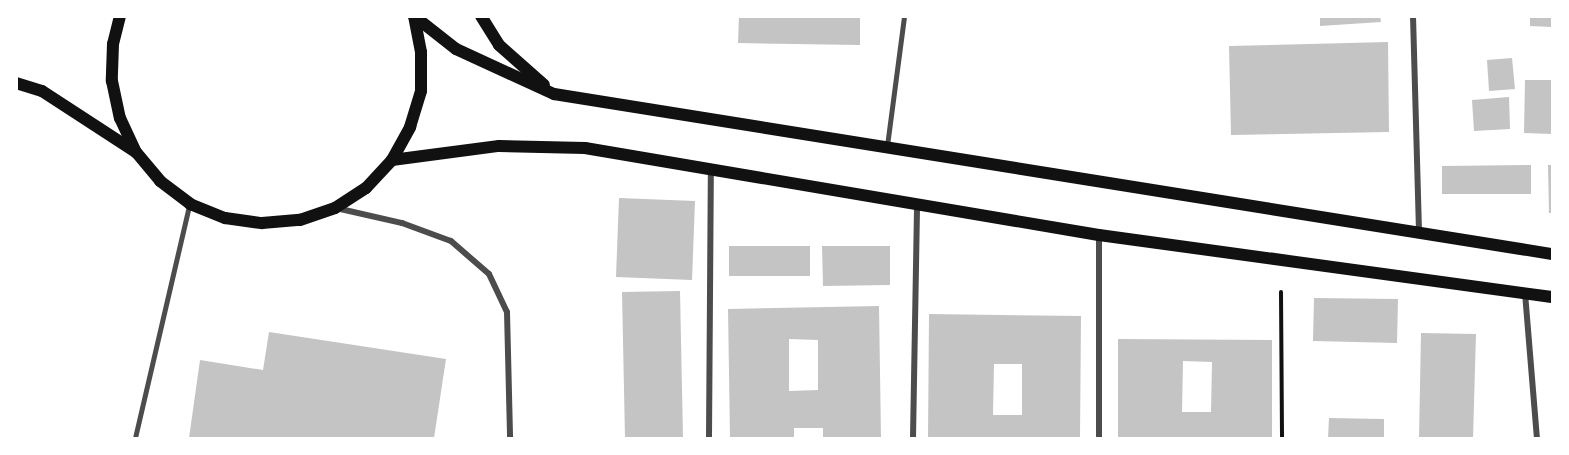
<!DOCTYPE html>
<style>
body{margin:0}
#map{position:relative;width:1569px;height:455px;overflow:hidden;background:#fff;font-family:"Source Sans 3",sans-serif}
div>[style]{position:absolute}
[style*='--x']{left:calc(var(--x)*1px);top:calc(var(--y)*1px);width:calc(var(--w)*1px);rotate:calc(var(--a)*1deg)}
.building>*{inset:0;background:#c4c4c4}
.path>*{height:4px;margin:-2px;padding:0 2px;transform-origin:2px;border-radius:2px;background:#111}
.service>*{height:4.5px;margin:-2.25px;padding:0 2.25px;transform-origin:2.25px;border-radius:2.25px;background:#4c4c4c}
.minor>*{height:6px;margin:-3px;padding:0 3px;transform-origin:3px;border-radius:3px;background:#4c4c4c}
.secondary>*{height:12px;margin:-6px;padding:0 6px;transform-origin:6px;border-radius:6px;background:#111}
span{translate:-50% -50%;white-space:nowrap;text-align:center;line-height:1.15;-webkit-text-stroke:4.5px #fff;paint-order:stroke}
.frame{position:absolute;inset:0;border:18px solid #fff;pointer-events:none}
</style>
<div id="map">
<div class="building">
<i style="clip-path:polygon(739px 16px,860px 16px,860px 45px,738px 43px)"></i>
<i style="clip-path:polygon(1320px 16px,1380px 16px,1381px 22px,1320px 26px)"></i>
<i style="clip-path:polygon(1530px 16px,1552px 16px,1552px 27px,1530px 26px)"></i>
<i style="clip-path:polygon(1388px 42px,1389px 132px,1231px 135px,1229px 46px)"></i>
<i style="clip-path:polygon(1512px 58px,1515px 89px,1489px 91px,1487px 60px)"></i>
<i style="clip-path:polygon(1525px 80px,1552px 80px,1552px 134px,1524px 133px)"></i>
<i style="clip-path:polygon(1509px 97px,1510px 129px,1474px 131px,1472px 100px)"></i>
<i style="clip-path:polygon(1531px 165px,1531px 194px,1442px 194px,1442px 166px)"></i>
<i style="clip-path:polygon(1548px 165px,1552px 165px,1552px 213px,1549px 213px)"></i>
<i style="clip-path:polygon(619px 198px,695px 201px,692px 280px,616px 277px)"></i>
<i style="clip-path:polygon(729px 246px,810px 246px,810px 276px,729px 276px)"></i>
<i style="clip-path:polygon(822px 246px,890px 246px,890px 285px,823px 286px)"></i>
<i style="clip-path:polygon(680px 291px,683px 438px,625px 438px,622px 292px)"></i>
<i style="clip-path:polygon(1314px 298px,1398px 299px,1397px 343px,1313px 341px)"></i>
<i style="clip-path:polygon(evenodd,879px 306px,881px 438px,823px 438px,823px 428px,794px 428px,794px 438px,730px 438px,728px 309px,879px 306px,789px 339px,818px 340px,818px 390px,789px 391px,789px 339px)"></i>
<i style="clip-path:polygon(evenodd,929px 314px,1081px 316px,1080px 438px,928px 438px,929px 314px,994px 364px,1022px 364px,1022px 415px,993px 415px,994px 364px)"></i>
<i style="clip-path:polygon(269px 332px,446px 359px,434px 438px,189px 438px,200px 360px,263px 370px)"></i>
<i style="clip-path:polygon(1421px 333px,1476px 334px,1473px 438px,1419px 438px)"></i>
<i style="clip-path:polygon(evenodd,1118px 339px,1272px 340px,1272px 438px,1118px 438px,1118px 339px,1183px 361px,1212px 362px,1211px 412px,1182px 412px,1183px 361px)"></i>
<i style="clip-path:polygon(1329px 418px,1384px 419px,1384px 438px,1328px 438px)"></i>
</div>
<div class="path">
<i style="--x:1281;--y:292;--w:146;--a:89.6"></i>
</div>
<div class="service">
<i style="--x:887;--y:146;--w:131;--a:-82.5"></i>
<i style="--x:135;--y:438;--w:238;--a:-76.9"></i>
</div>
<div class="minor">
<i style="--x:1413;--y:16;--w:217;--a:88.4"></i>
<i style="--x:336;--y:208;--w:68;--a:12.8"></i>
<i style="--x:402;--y:223;--w:52;--a:20.2"></i>
<i style="--x:451;--y:241;--w:50;--a:41"></i>
<i style="--x:489;--y:274;--w:42;--a:64.7"></i>
<i style="--x:507;--y:312;--w:126;--a:88.6"></i>
<i style="--x:1525;--y:293;--w:145;--a:85.3"></i>
<i style="--x:709;--y:438;--w:268;--a:-89.6"></i>
<i style="--x:913;--y:438;--w:234;--a:-89"></i>
<i style="--x:1099;--y:438;--w:202;--a:-90"></i>
</div>
<div class="secondary">
<i style="--x:120;--y:16;--w:29;--a:104"></i>
<i style="--x:113;--y:44;--w:37;--a:92"></i>
<i style="--x:112;--y:81;--w:38;--a:78"></i>
<i style="--x:120;--y:118;--w:38;--a:65"></i>
<i style="--x:136;--y:152;--w:38;--a:50"></i>
<i style="--x:160;--y:181;--w:38;--a:37"></i>
<i style="--x:190;--y:204;--w:38;--a:22"></i>
<i style="--x:225;--y:218;--w:37;--a:8"></i>
<i style="--x:262;--y:223;--w:38;--a:-5"></i>
<i style="--x:300;--y:220;--w:37;--a:-19"></i>
<i style="--x:335;--y:208;--w:37;--a:-33"></i>
<i style="--x:366;--y:188;--w:38;--a:-47"></i>
<i style="--x:392;--y:160;--w:38;--a:-61"></i>
<i style="--x:410;--y:127;--w:38;--a:-73"></i>
<i style="--x:421;--y:91;--w:39;--a:-90"></i>
<i style="--x:421;--y:52;--w:37;--a:-101"></i>
<i style="--x:414;--y:16;--w:53;--a:38.2"></i>
<i style="--x:456;--y:49;--w:108;--a:24.7"></i>
<i style="--x:554;--y:94;--w:1011;--a:9.11"></i>
<i style="--x:481;--y:16;--w:34;--a:58"></i>
<i style="--x:499;--y:45;--w:60;--a:41.6"></i>
<i style="--x:16;--y:83;--w:27;--a:17"></i>
<i style="--x:42;--y:91;--w:110;--a:33.1"></i>
<i style="--x:392;--y:160;--w:108;--a:-7.5"></i>
<i style="--x:499;--y:146;--w:86;--a:1.3"></i>
<i style="--x:585;--y:148;--w:521;--a:9.61"></i>
<i style="--x:1099;--y:235;--w:457;--a:7.8"></i>
</div>
<div class="frame"></div>
</div>
